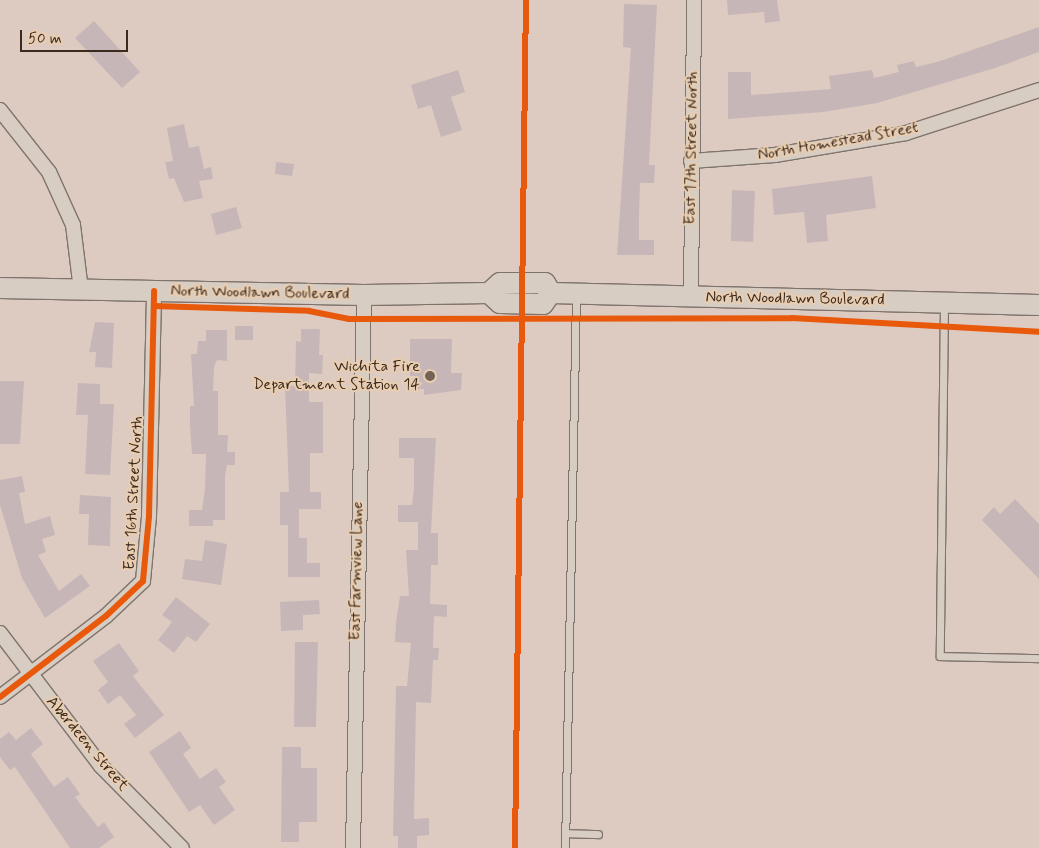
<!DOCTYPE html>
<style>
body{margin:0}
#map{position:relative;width:1039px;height:848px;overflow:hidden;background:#ddcbc2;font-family:Mynerve,sans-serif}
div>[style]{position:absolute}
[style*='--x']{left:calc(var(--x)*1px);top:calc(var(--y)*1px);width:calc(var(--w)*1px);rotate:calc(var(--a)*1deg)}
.building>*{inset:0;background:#c7b6b7}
.roads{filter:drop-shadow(1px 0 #7f746d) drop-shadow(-1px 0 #7f746d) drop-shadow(0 1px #7f746d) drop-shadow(0 -1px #7f746d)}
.service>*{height:7px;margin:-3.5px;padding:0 3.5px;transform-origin:3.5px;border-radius:3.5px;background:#d7cdc3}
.minor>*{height:14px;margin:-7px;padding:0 7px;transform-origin:7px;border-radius:7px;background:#d7cdc3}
.secondary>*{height:20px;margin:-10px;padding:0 10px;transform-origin:10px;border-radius:10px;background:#d7cdc3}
.cycleway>*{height:6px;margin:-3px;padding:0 3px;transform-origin:3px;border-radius:3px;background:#e8590c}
.dots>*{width:14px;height:14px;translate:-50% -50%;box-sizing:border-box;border:2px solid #e9cdb0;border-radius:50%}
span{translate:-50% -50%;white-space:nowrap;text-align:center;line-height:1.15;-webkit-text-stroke:4px #e9cdb0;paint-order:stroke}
.street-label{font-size:16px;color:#3b2a1e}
.poi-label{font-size:16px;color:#3b2a1e}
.right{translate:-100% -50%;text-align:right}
.scale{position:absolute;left:20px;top:30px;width:108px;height:22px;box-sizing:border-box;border:2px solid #3b2a1e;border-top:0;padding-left:6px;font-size:15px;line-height:18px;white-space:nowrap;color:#3b2a1e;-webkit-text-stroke:4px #e9cdb0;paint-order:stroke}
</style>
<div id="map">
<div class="building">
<i style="clip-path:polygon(727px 0,777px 0,780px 21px,765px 23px,764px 12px,728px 15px)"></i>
<i style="clip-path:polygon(624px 4px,657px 5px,649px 165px,655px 165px,654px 183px,640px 183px,639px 216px,639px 240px,654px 240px,654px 255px,617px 255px,631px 48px,623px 47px)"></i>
<i style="clip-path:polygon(94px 21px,140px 72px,122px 88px,75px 38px)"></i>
<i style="clip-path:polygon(1039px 27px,1039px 52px,995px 68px,877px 103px,823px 112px,728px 119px,728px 72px,751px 72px,751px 95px,831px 89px,829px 76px,872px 70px,874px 78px,899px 72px,897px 65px,914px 61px,916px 67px,937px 62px)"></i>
<i style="clip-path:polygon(458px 70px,465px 92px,451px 97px,462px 130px,441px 137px,431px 105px,418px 109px,411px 85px)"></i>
<i style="clip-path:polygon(184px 124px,189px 148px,199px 146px,204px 169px,211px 167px,213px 179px,199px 181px,203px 198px,184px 202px,174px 178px,169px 179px,165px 162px,173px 161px,167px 128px)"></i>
<i style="clip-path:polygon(276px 162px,294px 164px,292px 176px,275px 174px)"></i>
<i style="clip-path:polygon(872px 176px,876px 208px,826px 215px,828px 241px,807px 243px,804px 212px,774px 215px,772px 189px)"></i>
<i style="clip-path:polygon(732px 190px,755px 191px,753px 242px,731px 241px)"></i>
<i style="clip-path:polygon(236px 207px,242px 228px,216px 235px,211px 214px)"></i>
<i style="clip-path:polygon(95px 322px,114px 323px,112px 368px,95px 367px,96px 352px,89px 352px)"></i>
<i style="clip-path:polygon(235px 326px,253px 326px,253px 340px,235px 340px)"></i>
<i style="clip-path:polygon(301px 329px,320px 329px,319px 355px,323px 355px,322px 374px,309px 373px,309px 402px,323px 402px,323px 453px,310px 453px,310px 492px,321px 492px,321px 509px,299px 509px,299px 538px,307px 538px,307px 563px,320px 563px,320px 577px,288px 577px,288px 525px,280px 525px,280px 492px,289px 492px,285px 386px,295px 386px,296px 341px,301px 342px)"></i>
<i style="clip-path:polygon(206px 330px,227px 330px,227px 361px,217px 360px,214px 367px,213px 391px,218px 391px,218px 435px,228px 435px,227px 452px,235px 452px,235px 465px,227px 465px,225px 476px,225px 520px,213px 520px,213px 526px,189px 526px,189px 510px,202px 510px,205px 489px,206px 454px,192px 454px,190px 425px,190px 406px,194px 406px,191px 354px,197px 354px,198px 341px,206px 341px)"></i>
<i style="clip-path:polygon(410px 339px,452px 339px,451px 373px,462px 373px,461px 390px,424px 395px,424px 389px,415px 389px,415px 376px,410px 376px)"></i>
<i style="clip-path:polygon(0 381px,24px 381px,20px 444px,0 444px)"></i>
<i style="clip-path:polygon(78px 383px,100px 384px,100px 404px,114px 404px,110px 475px,85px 474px,88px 415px,76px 415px)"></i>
<i style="clip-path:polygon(399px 438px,436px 438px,431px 533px,438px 533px,438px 565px,431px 565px,430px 604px,447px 605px,447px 617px,434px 616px,433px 648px,439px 648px,438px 660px,433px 660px,431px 703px,416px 702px,414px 819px,429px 818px,429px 835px,417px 836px,417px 848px,398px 848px,398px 836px,393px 836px,396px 686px,407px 686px,411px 643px,395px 642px,396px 622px,400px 596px,409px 596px,406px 550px,418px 550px,418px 522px,398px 522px,398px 505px,412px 505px,414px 489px,414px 458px,399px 458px)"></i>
<i style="clip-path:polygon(22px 476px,25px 492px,19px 493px,25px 524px,50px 516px,55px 535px,42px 539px,46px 552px,38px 555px,59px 591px,81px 574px,90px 586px,45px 618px,22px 578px,0 505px,0 480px)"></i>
<i style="clip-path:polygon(80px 495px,111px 497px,110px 546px,88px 545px,89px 514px,79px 514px)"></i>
<i style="clip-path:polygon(1015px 499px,1039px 524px,1039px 579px,982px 520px,994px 507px,1000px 514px)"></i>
<i style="clip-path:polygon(205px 540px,227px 544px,221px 585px,182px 579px,185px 559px,202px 561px)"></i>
<i style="clip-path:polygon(176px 597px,210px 624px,196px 642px,187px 636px,174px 653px,158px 640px,172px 622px,162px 615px)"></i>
<i style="clip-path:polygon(319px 600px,320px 614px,303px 615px,303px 630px,281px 631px,280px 602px)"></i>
<i style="clip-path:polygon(295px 642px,318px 642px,316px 727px,294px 727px)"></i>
<i style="clip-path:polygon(119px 643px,139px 671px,133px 676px,164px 715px,135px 738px,124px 724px,136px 715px,120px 695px,108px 704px,98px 690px,108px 682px,93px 661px)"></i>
<i style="clip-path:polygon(31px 728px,43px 744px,31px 754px,54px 787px,68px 777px,80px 794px,75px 797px,98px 827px,104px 822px,114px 837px,99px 848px,70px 848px,15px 767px,10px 770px,0 757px,0 739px,9px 732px,16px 740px)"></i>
<i style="clip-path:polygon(180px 731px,191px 748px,183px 754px,200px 779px,216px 768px,226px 782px,219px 787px,235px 810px,214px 825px,200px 805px,189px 812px,149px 752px)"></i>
<i style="clip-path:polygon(282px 747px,301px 747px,301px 768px,317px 768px,317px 822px,299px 822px,299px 842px,281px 842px)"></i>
</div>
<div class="roads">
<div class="service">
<i style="--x:944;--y:305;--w:351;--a:90.7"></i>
<i style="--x:940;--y:656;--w:99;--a:1.2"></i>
<i style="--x:565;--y:833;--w:33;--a:2"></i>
<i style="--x:565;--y:848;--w:552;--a:-88.86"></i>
</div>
<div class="minor">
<i style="--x:0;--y:110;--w:79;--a:51.7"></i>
<i style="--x:49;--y:172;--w:58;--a:65.6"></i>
<i style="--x:73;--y:225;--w:65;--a:83"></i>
<i style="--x:691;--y:161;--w:84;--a:-4.1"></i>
<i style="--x:775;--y:155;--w:133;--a:-9.5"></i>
<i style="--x:906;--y:133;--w:140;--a:-17.9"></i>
<i style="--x:691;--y:296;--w:296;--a:-89.4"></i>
<i style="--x:0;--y:633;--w:167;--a:52.8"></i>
<i style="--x:101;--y:766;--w:115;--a:45.4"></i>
<i style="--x:0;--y:697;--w:133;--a:-37.4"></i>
<i style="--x:106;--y:616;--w:51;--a:-43.4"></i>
<i style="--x:143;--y:581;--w:65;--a:-84.7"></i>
<i style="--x:149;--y:516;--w:225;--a:-88.7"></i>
<i style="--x:353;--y:848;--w:553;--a:-88.86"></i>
</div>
<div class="secondary">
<i style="--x:0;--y:288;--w:364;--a:1.1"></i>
<i style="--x:364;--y:295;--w:125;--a:-0.9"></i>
<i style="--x:489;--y:293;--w:15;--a:-42"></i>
<i style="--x:500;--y:283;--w:45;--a:0"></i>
<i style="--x:545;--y:283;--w:12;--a:59"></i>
<i style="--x:489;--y:293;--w:15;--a:42"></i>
<i style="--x:500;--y:303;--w:43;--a:1.3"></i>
<i style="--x:543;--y:304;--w:14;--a:-54"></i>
<i style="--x:551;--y:293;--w:488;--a:1.4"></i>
</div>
</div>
<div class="cycleway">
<i style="--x:154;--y:306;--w:155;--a:1.8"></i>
<i style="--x:309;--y:311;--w:41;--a:11.3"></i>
<i style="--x:349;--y:319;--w:443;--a:-0.1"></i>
<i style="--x:792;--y:318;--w:247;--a:3.2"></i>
<i style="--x:0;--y:697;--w:133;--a:-37.4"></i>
<i style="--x:106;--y:616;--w:51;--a:-43.4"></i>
<i style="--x:143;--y:581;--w:65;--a:-84.7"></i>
<i style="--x:149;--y:516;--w:225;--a:-88.7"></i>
<i style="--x:515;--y:848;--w:848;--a:-89.26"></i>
</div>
<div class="dots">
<i style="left:430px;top:376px;background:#746257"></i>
</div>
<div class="street-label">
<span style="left:838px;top:142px;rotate:-10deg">North Homestead Street</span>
<span style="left:692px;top:148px;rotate:-89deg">East 17th Street North</span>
<span style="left:260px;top:293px;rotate:1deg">North Woodlawn Boulevard</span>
<span style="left:795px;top:299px;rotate:1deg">North Woodlawn Boulevard</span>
<span style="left:134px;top:493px;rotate:-87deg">East 16th Street North</span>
<span style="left:357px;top:571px;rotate:-89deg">East Farmview Lane</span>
<span style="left:87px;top:744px;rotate:50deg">Aberdeen Street</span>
</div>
<div class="poi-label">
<span class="right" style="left:420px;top:376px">Wichita Fire<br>Department Station 14</span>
</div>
<div class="scale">50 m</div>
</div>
